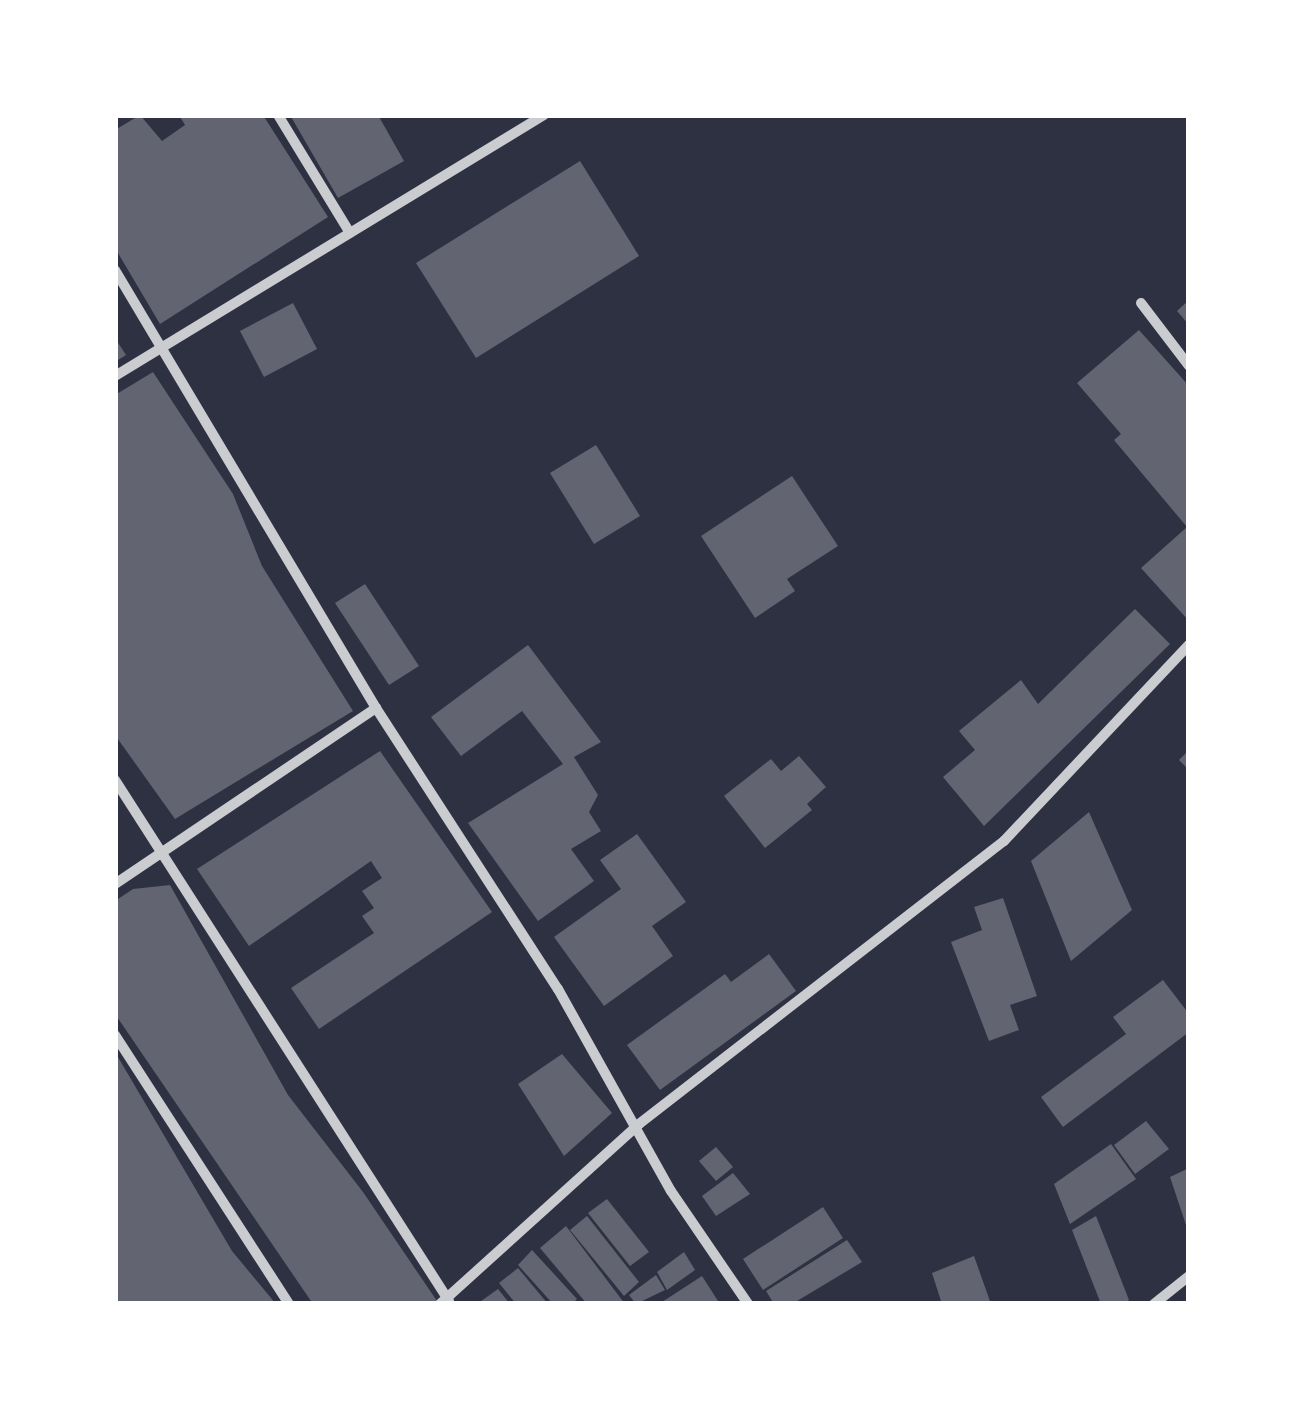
<!DOCTYPE html>
<style>
body{margin:0}
#map{position:relative;width:1304px;height:1419px;overflow:hidden;background:#2d3142;font-family:"Exo 2",sans-serif}
div>[style]{position:absolute}
[style*='--x']{left:calc(var(--x)*1px);top:calc(var(--y)*1px);width:calc(var(--w)*1px);rotate:calc(var(--a)*1deg)}
.building>*{inset:0;background:#626471}
.minor>*{height:10px;margin:-5px;padding:0 5px;transform-origin:5px;border-radius:5px;background:#caccd0}
span{translate:-50% -50%;white-space:nowrap;text-align:center;line-height:1.15;-webkit-text-stroke:9px #fff;paint-order:stroke}
.frame{position:absolute;inset:0;border:118px solid #fff;pointer-events:none}
</style>
<div id="map">
<div class="building">
<i style="clip-path:polygon(140px 115px,162px 141px,185px 125px,179px 115px,263px 115px,328px 217px,160px 324px,115px 248px,115px 130px)"></i>
<i style="clip-path:polygon(290px 115px,378px 115px,404px 161px,338px 198px)"></i>
<i style="clip-path:polygon(580px 161px,639px 256px,476px 358px,416px 263px)"></i>
<i style="clip-path:polygon(1189px 300px,1189px 325px,1177px 311px)"></i>
<i style="clip-path:polygon(293px 303px,317px 349px,264px 377px,240px 331px)"></i>
<i style="clip-path:polygon(1139px 330px,1189px 386px,1189px 621px,1141px 568px,1187px 527px,1114px 440px,1121px 434px,1077px 383px)"></i>
<i style="clip-path:polygon(115px 338px,126px 355px,115px 362px)"></i>
<i style="clip-path:polygon(153px 372px,233px 494px,262px 566px,353px 711px,175px 819px,115px 735px,115px 395px)"></i>
<i style="clip-path:polygon(596px 445px,640px 516px,594px 544px,550px 473px)"></i>
<i style="clip-path:polygon(792px 476px,838px 546px,787px 579px,795px 591px,755px 618px,701px 536px)"></i>
<i style="clip-path:polygon(365px 584px,419px 666px,389px 685px,335px 603px)"></i>
<i style="clip-path:polygon(1135px 609px,1170px 644px,984px 826px,943px 777px,975px 750px,959px 731px,1021px 680px,1038px 704px)"></i>
<i style="clip-path:polygon(528px 645px,601px 742px,574px 757px,598px 795px,589px 812px,601px 831px,571px 849px,594px 881px,538px 921px,468px 823px,563px 764px,522px 711px,461px 756px,431px 717px)"></i>
<i style="clip-path:polygon(1189px 750px,1189px 770px,1179px 760px)"></i>
<i style="clip-path:polygon(380px 751px,492px 912px,319px 1029px,291px 988px,374px 933px,362px 916px,374px 908px,362px 891px,382px 878px,371px 861px,249px 946px,197px 869px)"></i>
<i style="clip-path:polygon(799px 756px,826px 787px,807px 804px,812px 810px,765px 848px,724px 796px,771px 759px,781px 771px)"></i>
<i style="clip-path:polygon(1089px 812px,1132px 910px,1071px 961px,1031px 861px)"></i>
<i style="clip-path:polygon(637px 834px,686px 902px,652px 926px,673px 956px,604px 1006px,554px 937px,621px 889px,600px 860px)"></i>
<i style="clip-path:polygon(170px 885px,288px 1095px,363px 1192px,437px 1301px,432px 1304px,313px 1304px,115px 1014px,115px 901px,133px 889px)"></i>
<i style="clip-path:polygon(1003px 898px,1037px 996px,1010px 1005px,1019px 1030px,989px 1041px,951px 942px,982px 930px,974px 907px)"></i>
<i style="clip-path:polygon(769px 954px,796px 991px,660px 1090px,627px 1045px,725px 974px,731px 982px)"></i>
<i style="clip-path:polygon(1163px 980px,1189px 1014px,1189px 1032px,1063px 1127px,1041px 1097px,1126px 1034px,1113px 1017px)"></i>
<i style="clip-path:polygon(115px 1052px,232px 1251px,276px 1304px,115px 1304px)"></i>
<i style="clip-path:polygon(562px 1054px,612px 1113px,564px 1156px,518px 1084px)"></i>
<i style="clip-path:polygon(1146px 1121px,1169px 1149px,1135px 1174px,1114px 1145px)"></i>
<i style="clip-path:polygon(1111px 1144px,1136px 1179px,1070px 1224px,1054px 1184px)"></i>
<i style="clip-path:polygon(716px 1147px,733px 1167px,716px 1181px,699px 1161px)"></i>
<i style="clip-path:polygon(1189px 1168px,1189px 1231px,1188px 1231px,1170px 1177px)"></i>
<i style="clip-path:polygon(733px 1173px,750px 1194px,716px 1216px,702px 1196px)"></i>
<i style="clip-path:polygon(607px 1199px,649px 1252px,630px 1266px,588px 1213px)"></i>
<i style="clip-path:polygon(823px 1207px,843px 1238px,763px 1290px,743px 1259px)"></i>
<i style="clip-path:polygon(587px 1216px,639px 1282px,624px 1296px,570px 1230px)"></i>
<i style="clip-path:polygon(1096px 1216px,1129px 1300px,1123px 1304px,1101px 1304px,1072px 1230px)"></i>
<i style="clip-path:polygon(566px 1226px,625px 1304px,587px 1304px,540px 1248px)"></i>
<i style="clip-path:polygon(847px 1240px,862px 1262px,792px 1304px,774px 1304px,766px 1291px)"></i>
<i style="clip-path:polygon(532px 1250px,577px 1299px,572px 1304px,553px 1304px,518px 1265px)"></i>
<i style="clip-path:polygon(684px 1252px,695px 1270px,667px 1290px,657px 1272px)"></i>
<i style="clip-path:polygon(974px 1256px,991px 1304px,942px 1304px,932px 1273px)"></i>
<i style="clip-path:polygon(518px 1268px,548px 1304px,516px 1304px,499px 1283px)"></i>
<i style="clip-path:polygon(656px 1275px,665px 1290px,636px 1304px,629px 1295px)"></i>
<i style="clip-path:polygon(702px 1276px,718px 1301px,659px 1304px)"></i>
<i style="clip-path:polygon(498px 1289px,510px 1304px,477px 1304px)"></i>
</div>
<div class="minor">
<i style="--x:278;--y:115;--w:138;--a:58.6"></i>
<i style="--x:115;--y:270;--w:510;--a:59.21"></i>
<i style="--x:376;--y:708;--w:335;--a:57.1"></i>
<i style="--x:558;--y:989;--w:231;--a:60.8"></i>
<i style="--x:671;--y:1191;--w:137;--a:55.7"></i>
<i style="--x:1141;--y:303;--w:79;--a:52.7"></i>
<i style="--x:115;--y:376;--w:502;--a:-31.32"></i>
<i style="--x:115;--y:780;--w:619;--a:57.34"></i>
<i style="--x:115;--y:884;--w:315;--a:-34"></i>
<i style="--x:115;--y:1035;--w:320;--a:57.1"></i>
<i style="--x:440;--y:1304;--w:268;--a:-42.1"></i>
<i style="--x:639;--y:1124;--w:462;--a:-37.8"></i>
<i style="--x:1004;--y:841;--w:270;--a:-46.7"></i>
<i style="--x:1154;--y:1304;--w:45;--a:-38.7"></i>
</div>
<div class="frame"></div>
</div>
